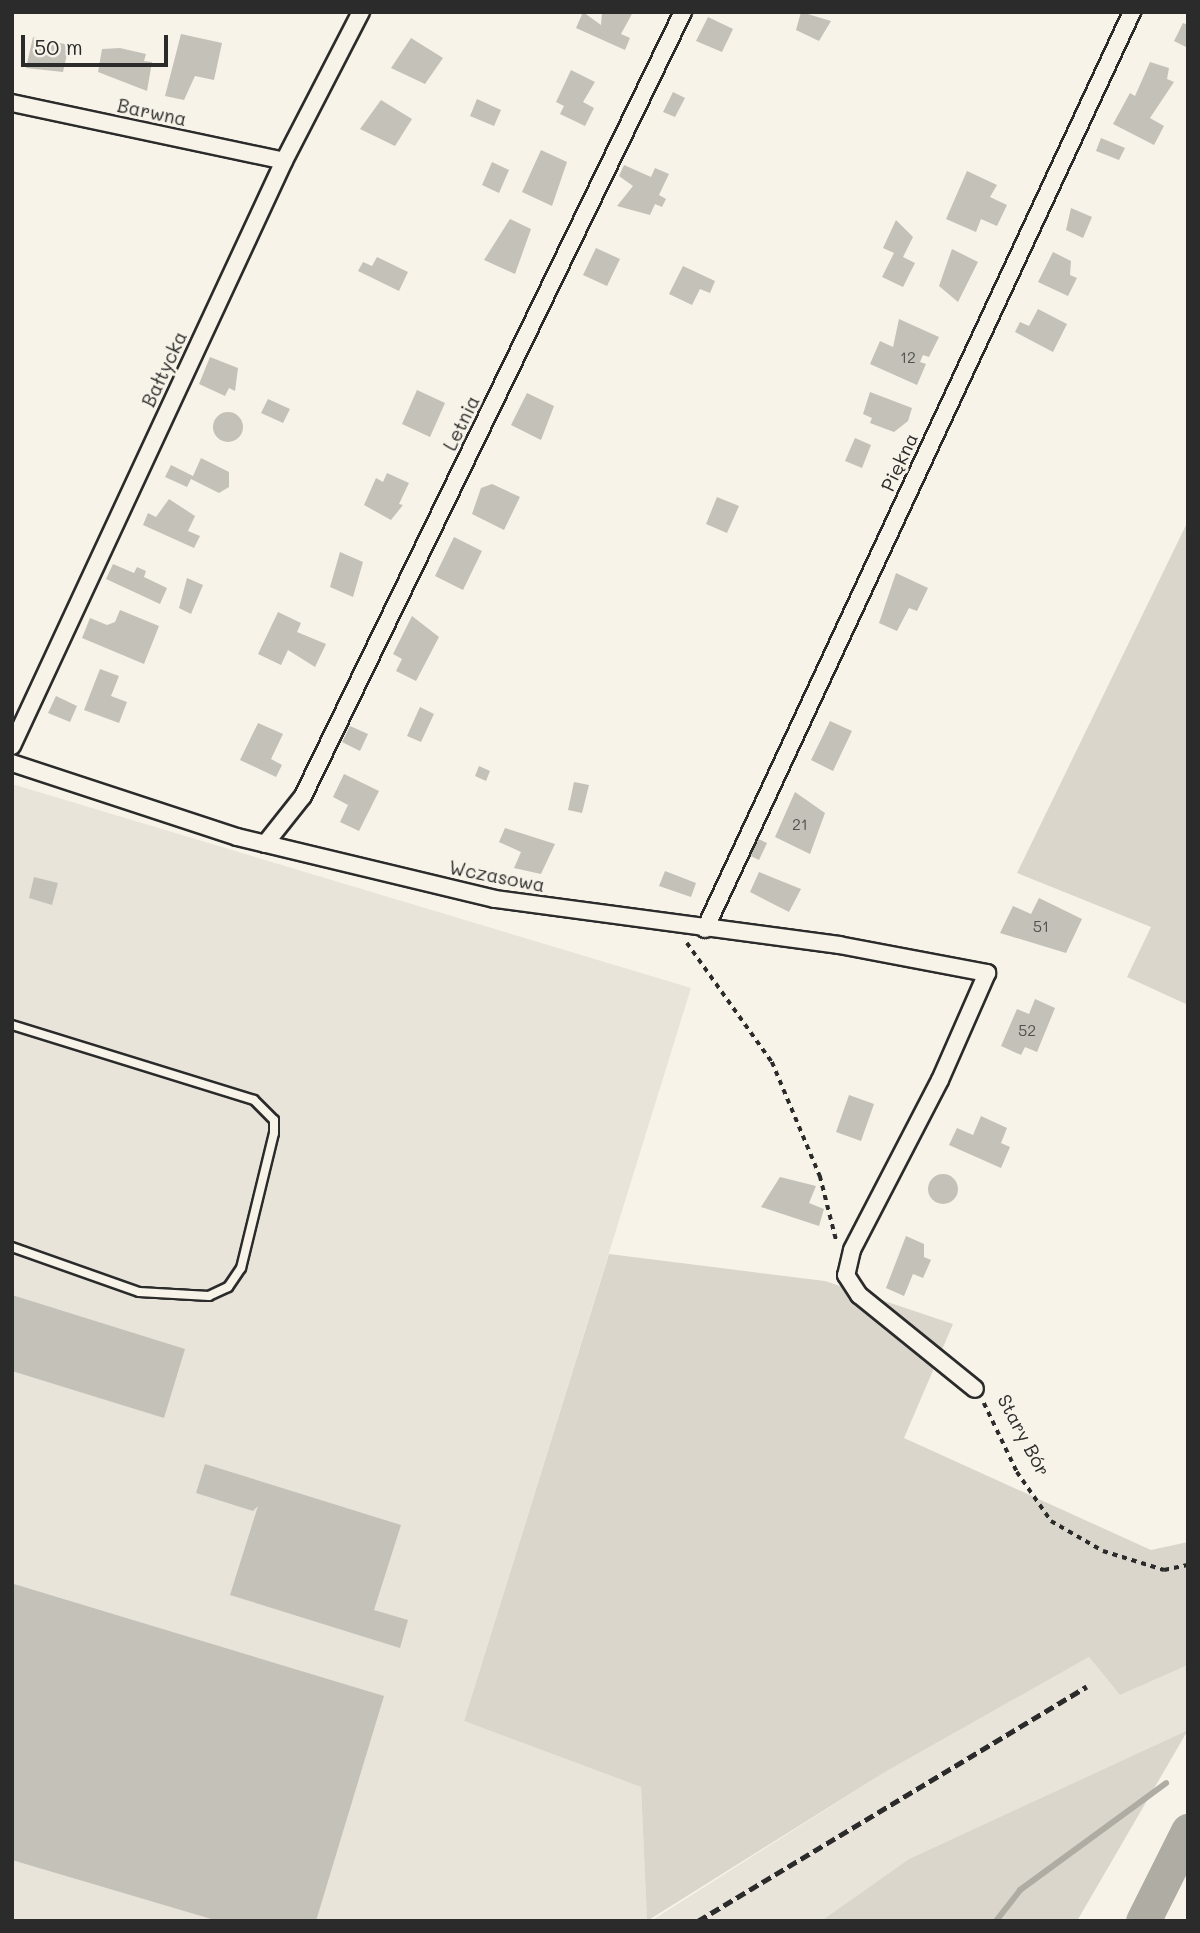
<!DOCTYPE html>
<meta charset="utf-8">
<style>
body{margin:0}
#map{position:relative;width:1200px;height:1933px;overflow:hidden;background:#f7f3e8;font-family:Mali,sans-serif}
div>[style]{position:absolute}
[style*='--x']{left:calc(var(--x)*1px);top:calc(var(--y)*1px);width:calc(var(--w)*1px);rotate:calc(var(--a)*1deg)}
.built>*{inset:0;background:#e8e4da}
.green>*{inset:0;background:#dad6cc}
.stream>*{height:6px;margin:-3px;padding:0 3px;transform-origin:3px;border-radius:3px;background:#afaca4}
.river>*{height:35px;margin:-17.5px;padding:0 17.5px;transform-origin:17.5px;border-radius:17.5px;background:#afaca4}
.building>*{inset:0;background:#c4c1b9}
.round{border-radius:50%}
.path>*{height:3.5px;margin-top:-1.75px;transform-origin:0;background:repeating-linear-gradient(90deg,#2b2b2b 0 5px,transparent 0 10px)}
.roads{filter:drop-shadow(2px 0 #2b2b2b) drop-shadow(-2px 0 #2b2b2b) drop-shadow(0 2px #2b2b2b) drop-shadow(0 -2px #2b2b2b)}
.lane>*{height:8px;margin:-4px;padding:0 4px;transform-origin:4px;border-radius:4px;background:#f7f3e8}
.street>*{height:16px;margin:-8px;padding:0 8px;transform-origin:8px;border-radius:8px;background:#f7f3e8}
.rail>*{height:5px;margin-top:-2.5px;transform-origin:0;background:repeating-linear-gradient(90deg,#2b2b2b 0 10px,transparent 0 15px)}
span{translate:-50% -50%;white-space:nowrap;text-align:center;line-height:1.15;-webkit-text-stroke:6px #f7f3e8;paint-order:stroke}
.number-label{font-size:16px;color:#51504e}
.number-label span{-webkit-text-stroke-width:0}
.street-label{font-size:19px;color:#2b2b2b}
.frame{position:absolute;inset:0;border:14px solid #2b2b2b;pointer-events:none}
.scale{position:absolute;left:21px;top:35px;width:147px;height:32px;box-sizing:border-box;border:4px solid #2b2b2b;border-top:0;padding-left:9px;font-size:21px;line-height:24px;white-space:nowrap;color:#2b2b2b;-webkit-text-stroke:5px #f7f3e8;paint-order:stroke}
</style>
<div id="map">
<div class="built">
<i style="clip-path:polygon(12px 784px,691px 988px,464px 1721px,641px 1787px,647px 1921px,12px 1921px)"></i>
<i style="clip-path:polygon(1089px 1657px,1120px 1695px,1188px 1665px,1188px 1730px,909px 1859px,821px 1921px,651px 1921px,885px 1772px)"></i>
</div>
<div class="green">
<i style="clip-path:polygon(1188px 521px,1188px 1005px,1127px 977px,1151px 927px,1017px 873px)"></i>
<i style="clip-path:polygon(609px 1254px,825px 1281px,953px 1324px,904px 1438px,1151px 1550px,1188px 1542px,1188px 1665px,1120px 1695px,1089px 1657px,885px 1772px,647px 1921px,641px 1787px,464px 1721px)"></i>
<i style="clip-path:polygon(1188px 1730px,1077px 1921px,821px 1921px,909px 1859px)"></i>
</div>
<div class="stream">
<i style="--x:996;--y:1921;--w:39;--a:-52"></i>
<i style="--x:1020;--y:1890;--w:181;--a:-36.2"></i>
</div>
<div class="river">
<i style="--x:1143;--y:1921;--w:101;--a:-63.4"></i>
</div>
<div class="building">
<i style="clip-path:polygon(583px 12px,601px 25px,602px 12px,633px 12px,621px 34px,630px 38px,625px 50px,576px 28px)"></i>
<i style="clip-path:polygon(801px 12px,831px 21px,819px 41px,796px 30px)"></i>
<i style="clip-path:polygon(708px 17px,733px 29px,722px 52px,696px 41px)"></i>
<i style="clip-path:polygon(1183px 23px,1188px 25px,1188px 48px,1174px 41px)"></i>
<i style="clip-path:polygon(181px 34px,222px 43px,214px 80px,195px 76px,184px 100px,165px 96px)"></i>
<i style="clip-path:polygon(33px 37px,69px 45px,63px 72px,26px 68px)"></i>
<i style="clip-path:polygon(411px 38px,443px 58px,425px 84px,391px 68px)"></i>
<i style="clip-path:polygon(120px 48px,146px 54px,144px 61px,152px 62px,147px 91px,98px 72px,102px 49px)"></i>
<i style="clip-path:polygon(1150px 62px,1169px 68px,1167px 79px,1174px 82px,1150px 118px,1164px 126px,1154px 145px,1113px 124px,1130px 93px,1135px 96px)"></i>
<i style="clip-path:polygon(571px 70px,595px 82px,583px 102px,594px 108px,585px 126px,560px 114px,564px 106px,556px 102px)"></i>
<i style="clip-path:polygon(673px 92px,685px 98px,675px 117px,663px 112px)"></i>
<i style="clip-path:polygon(477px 99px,501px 110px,494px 126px,470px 116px)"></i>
<i style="clip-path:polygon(381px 100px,412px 119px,395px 146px,360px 129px)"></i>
<i style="clip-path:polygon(1101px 138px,1125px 148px,1119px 160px,1096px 151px)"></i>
<i style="clip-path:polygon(541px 150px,567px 162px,552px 206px,522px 192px)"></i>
<i style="clip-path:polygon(492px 162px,509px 170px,499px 193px,482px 185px)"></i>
<i style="clip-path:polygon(624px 165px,651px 177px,655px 168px,669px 174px,659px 195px,666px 199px,662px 207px,655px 204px,650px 215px,617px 206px,633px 186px,619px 176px)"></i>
<i style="clip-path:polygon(967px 171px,997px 185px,990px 197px,1007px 205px,997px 226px,981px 219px,976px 232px,946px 219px)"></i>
<i style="clip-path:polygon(1071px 208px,1092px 217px,1083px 238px,1066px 230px)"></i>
<i style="clip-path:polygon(510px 219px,531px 229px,515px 274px,484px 260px)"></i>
<i style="clip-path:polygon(896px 220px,913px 237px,903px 257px,915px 263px,903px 287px,882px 277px,894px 253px,883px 248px)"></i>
<i style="clip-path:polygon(596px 248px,620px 259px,607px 286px,583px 275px)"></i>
<i style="clip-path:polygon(952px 249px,978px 262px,958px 302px,939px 286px)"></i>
<i style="clip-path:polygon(1053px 252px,1071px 261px,1070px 275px,1077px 278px,1068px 296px,1038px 282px)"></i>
<i style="clip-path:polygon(377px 257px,408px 272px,399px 291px,358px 271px,363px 262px,372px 266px)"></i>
<i style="clip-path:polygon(683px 266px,715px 281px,710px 293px,700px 289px,692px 305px,669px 294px)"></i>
<i style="clip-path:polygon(1038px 309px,1067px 324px,1053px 352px,1015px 332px,1020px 322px,1029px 326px)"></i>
<i style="clip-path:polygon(899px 319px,939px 337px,929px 357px,923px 355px,920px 362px,926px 364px,917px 385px,870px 364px,880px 341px,893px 347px)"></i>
<i style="clip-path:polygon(210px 357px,238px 368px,235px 391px,229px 388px,225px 396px,199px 384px)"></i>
<i style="clip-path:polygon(417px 390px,445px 403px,430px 437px,402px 424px)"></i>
<i style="clip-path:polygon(870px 392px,912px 408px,908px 421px,894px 432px,870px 423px,872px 418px,863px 414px)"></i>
<i style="clip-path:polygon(527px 393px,554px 406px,541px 440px,511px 425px)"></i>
<i style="clip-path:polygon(268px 399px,290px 409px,283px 423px,261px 413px)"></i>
<i class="round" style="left:213px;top:412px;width:30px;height:30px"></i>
<i style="clip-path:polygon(855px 438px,871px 445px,862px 468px,845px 461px)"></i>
<i style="clip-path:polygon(201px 458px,229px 472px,229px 487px,219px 493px,191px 479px,187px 487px,165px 477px,171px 465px,193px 476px)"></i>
<i style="clip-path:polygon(387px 473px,409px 483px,399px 504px,403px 505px,391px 520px,364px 505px,376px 478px,383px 482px)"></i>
<i style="clip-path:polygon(492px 484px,520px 497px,504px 530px,472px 514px,481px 488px)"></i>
<i style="clip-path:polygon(717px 497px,739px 506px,727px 533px,706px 524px)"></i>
<i style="clip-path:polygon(169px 499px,195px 516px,188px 531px,200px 536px,194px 548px,143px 525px,148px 513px,156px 517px)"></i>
<i style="clip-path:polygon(454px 537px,482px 551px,463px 590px,435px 576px)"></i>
<i style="clip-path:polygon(340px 552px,363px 562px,353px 597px,330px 587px)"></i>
<i style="clip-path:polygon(113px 564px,134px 573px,137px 567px,146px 571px,144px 577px,167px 588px,160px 604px,106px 579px)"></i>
<i style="clip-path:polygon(896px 573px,928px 588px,917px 611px,909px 608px,897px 631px,879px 623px)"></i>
<i style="clip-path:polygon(187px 578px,203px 585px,191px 614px,179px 608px)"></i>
<i style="clip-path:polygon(120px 610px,159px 626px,144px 664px,82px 638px,90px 618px,107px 625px,115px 622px)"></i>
<i style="clip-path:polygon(278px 612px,301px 623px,297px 632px,326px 644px,315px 667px,288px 650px,281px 665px,258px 654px)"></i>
<i style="clip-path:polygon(412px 616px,439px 637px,416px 681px,396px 671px,402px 659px,393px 654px)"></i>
<i style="clip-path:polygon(100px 669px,119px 676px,111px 696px,127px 702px,119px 723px,84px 710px)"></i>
<i style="clip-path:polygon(56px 696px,77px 706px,70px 722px,48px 713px)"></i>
<i style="clip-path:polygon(420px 707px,434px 714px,421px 742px,407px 736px)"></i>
<i style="clip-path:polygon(830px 721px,852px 731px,833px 771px,811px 760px)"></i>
<i style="clip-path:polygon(258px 723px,283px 734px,271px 759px,282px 765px,276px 777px,240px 760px)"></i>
<i style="clip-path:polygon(350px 726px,368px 734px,360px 751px,342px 742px)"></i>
<i style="clip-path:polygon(479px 766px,490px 771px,486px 781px,475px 776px)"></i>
<i style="clip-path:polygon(344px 774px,379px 791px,359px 831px,340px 822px,348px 805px,333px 797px)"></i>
<i style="clip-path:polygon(574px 782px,589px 785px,582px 813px,568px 810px)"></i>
<i style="clip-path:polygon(795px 792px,825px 813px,810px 854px,775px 837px)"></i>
<i style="clip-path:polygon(505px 828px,555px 844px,541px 874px,514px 868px,521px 852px,499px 842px)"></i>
<i style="clip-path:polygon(754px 837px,767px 843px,759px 860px,747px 854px)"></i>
<i style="clip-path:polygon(665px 871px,696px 883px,691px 897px,659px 886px)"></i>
<i style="clip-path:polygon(759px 872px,801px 889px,789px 912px,750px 892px)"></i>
<i style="clip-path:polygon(34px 877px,58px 883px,52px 905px,29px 898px)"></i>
<i style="clip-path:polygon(1039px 898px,1082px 919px,1066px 953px,1000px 933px,1013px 906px,1031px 914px)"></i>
<i style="clip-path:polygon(1035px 999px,1055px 1008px,1037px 1052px,1025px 1047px,1021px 1055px,1001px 1046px,1017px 1009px,1029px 1014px)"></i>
<i style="clip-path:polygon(849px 1095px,874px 1104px,861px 1141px,836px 1132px)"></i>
<i style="clip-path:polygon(981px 1116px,1007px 1128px,1001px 1143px,1010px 1147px,1001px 1168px,949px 1145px,957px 1128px,973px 1135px)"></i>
<i class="round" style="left:928px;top:1174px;width:30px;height:30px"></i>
<i style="clip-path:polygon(780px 1177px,816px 1186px,809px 1203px,824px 1209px,819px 1226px,761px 1207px)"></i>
<i style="clip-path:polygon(906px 1236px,924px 1244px,924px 1257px,931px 1260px,923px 1278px,913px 1274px,904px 1296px,886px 1288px)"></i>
<i style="clip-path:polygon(12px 1295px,185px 1349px,164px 1418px,12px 1371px)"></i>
<i style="clip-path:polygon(205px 1464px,401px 1525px,374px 1610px,408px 1620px,400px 1648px,230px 1595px,258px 1506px,253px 1511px,196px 1493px)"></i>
<i style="clip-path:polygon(14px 1584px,384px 1696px,316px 1921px,218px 1921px,12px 1860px)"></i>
</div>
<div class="path">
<i style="--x:687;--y:943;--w:146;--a:54.5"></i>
<i style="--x:772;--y:1062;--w:124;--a:67.2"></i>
<i style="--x:820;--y:1176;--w:69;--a:75.8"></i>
<i style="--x:984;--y:1403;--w:76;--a:64.4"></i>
<i style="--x:1017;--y:1472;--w:60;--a:55.2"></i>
<i style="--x:1051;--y:1521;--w:60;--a:30"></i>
<i style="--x:1103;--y:1551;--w:64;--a:17.3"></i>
<i style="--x:1164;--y:1570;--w:25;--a:-12"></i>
</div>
<div class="roads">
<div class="lane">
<i style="--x:12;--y:1025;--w:253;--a:17.2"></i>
<i style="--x:254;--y:1100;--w:28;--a:45"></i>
<i style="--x:274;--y:1120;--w:13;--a:90"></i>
<i style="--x:274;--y:1133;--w:139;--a:103.7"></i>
<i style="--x:241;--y:1268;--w:23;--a:124"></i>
<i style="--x:228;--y:1287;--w:21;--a:155"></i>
<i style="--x:209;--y:1296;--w:70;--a:-176.7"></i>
<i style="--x:139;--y:1292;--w:135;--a:-160.5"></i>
</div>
<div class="street">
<i style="--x:12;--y:103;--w:278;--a:12"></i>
<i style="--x:12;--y:746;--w:645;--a:-65.06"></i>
<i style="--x:284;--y:161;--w:168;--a:-62.7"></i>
<i style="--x:12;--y:763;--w:237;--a:18.2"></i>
<i style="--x:237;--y:837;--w:265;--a:13.5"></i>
<i style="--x:495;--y:899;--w:347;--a:7.6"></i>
<i style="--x:839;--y:945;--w:151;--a:10.7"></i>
<i style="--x:987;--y:973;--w:117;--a:113.7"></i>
<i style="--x:940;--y:1080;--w:191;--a:117.4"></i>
<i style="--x:852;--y:1250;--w:26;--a:103"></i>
<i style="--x:846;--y:1275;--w:24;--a:57"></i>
<i style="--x:859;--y:1295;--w:149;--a:39"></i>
<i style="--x:265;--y:844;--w:61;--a:-51.6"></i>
<i style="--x:303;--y:796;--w:871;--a:-64.14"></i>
<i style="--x:705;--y:929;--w:1012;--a:-65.03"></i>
</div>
</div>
<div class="rail">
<i style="--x:698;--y:1921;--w:454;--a:-31.1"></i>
</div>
<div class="number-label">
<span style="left:908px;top:357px">12</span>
<span style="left:800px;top:824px">21</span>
<span style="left:1041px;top:926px">51</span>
<span style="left:1027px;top:1030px">52</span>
</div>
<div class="street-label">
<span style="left:152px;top:112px;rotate:12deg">Barwna</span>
<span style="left:164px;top:369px;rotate:-65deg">Bałtycka</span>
<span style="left:461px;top:423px;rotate:-64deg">Letnia</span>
<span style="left:899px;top:462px;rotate:-65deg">Piękna</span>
<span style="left:497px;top:876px;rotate:11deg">Wczasowa</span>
<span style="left:1024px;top:1435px;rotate:62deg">Stary Bór</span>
</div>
<div class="frame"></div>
<div class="scale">50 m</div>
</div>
